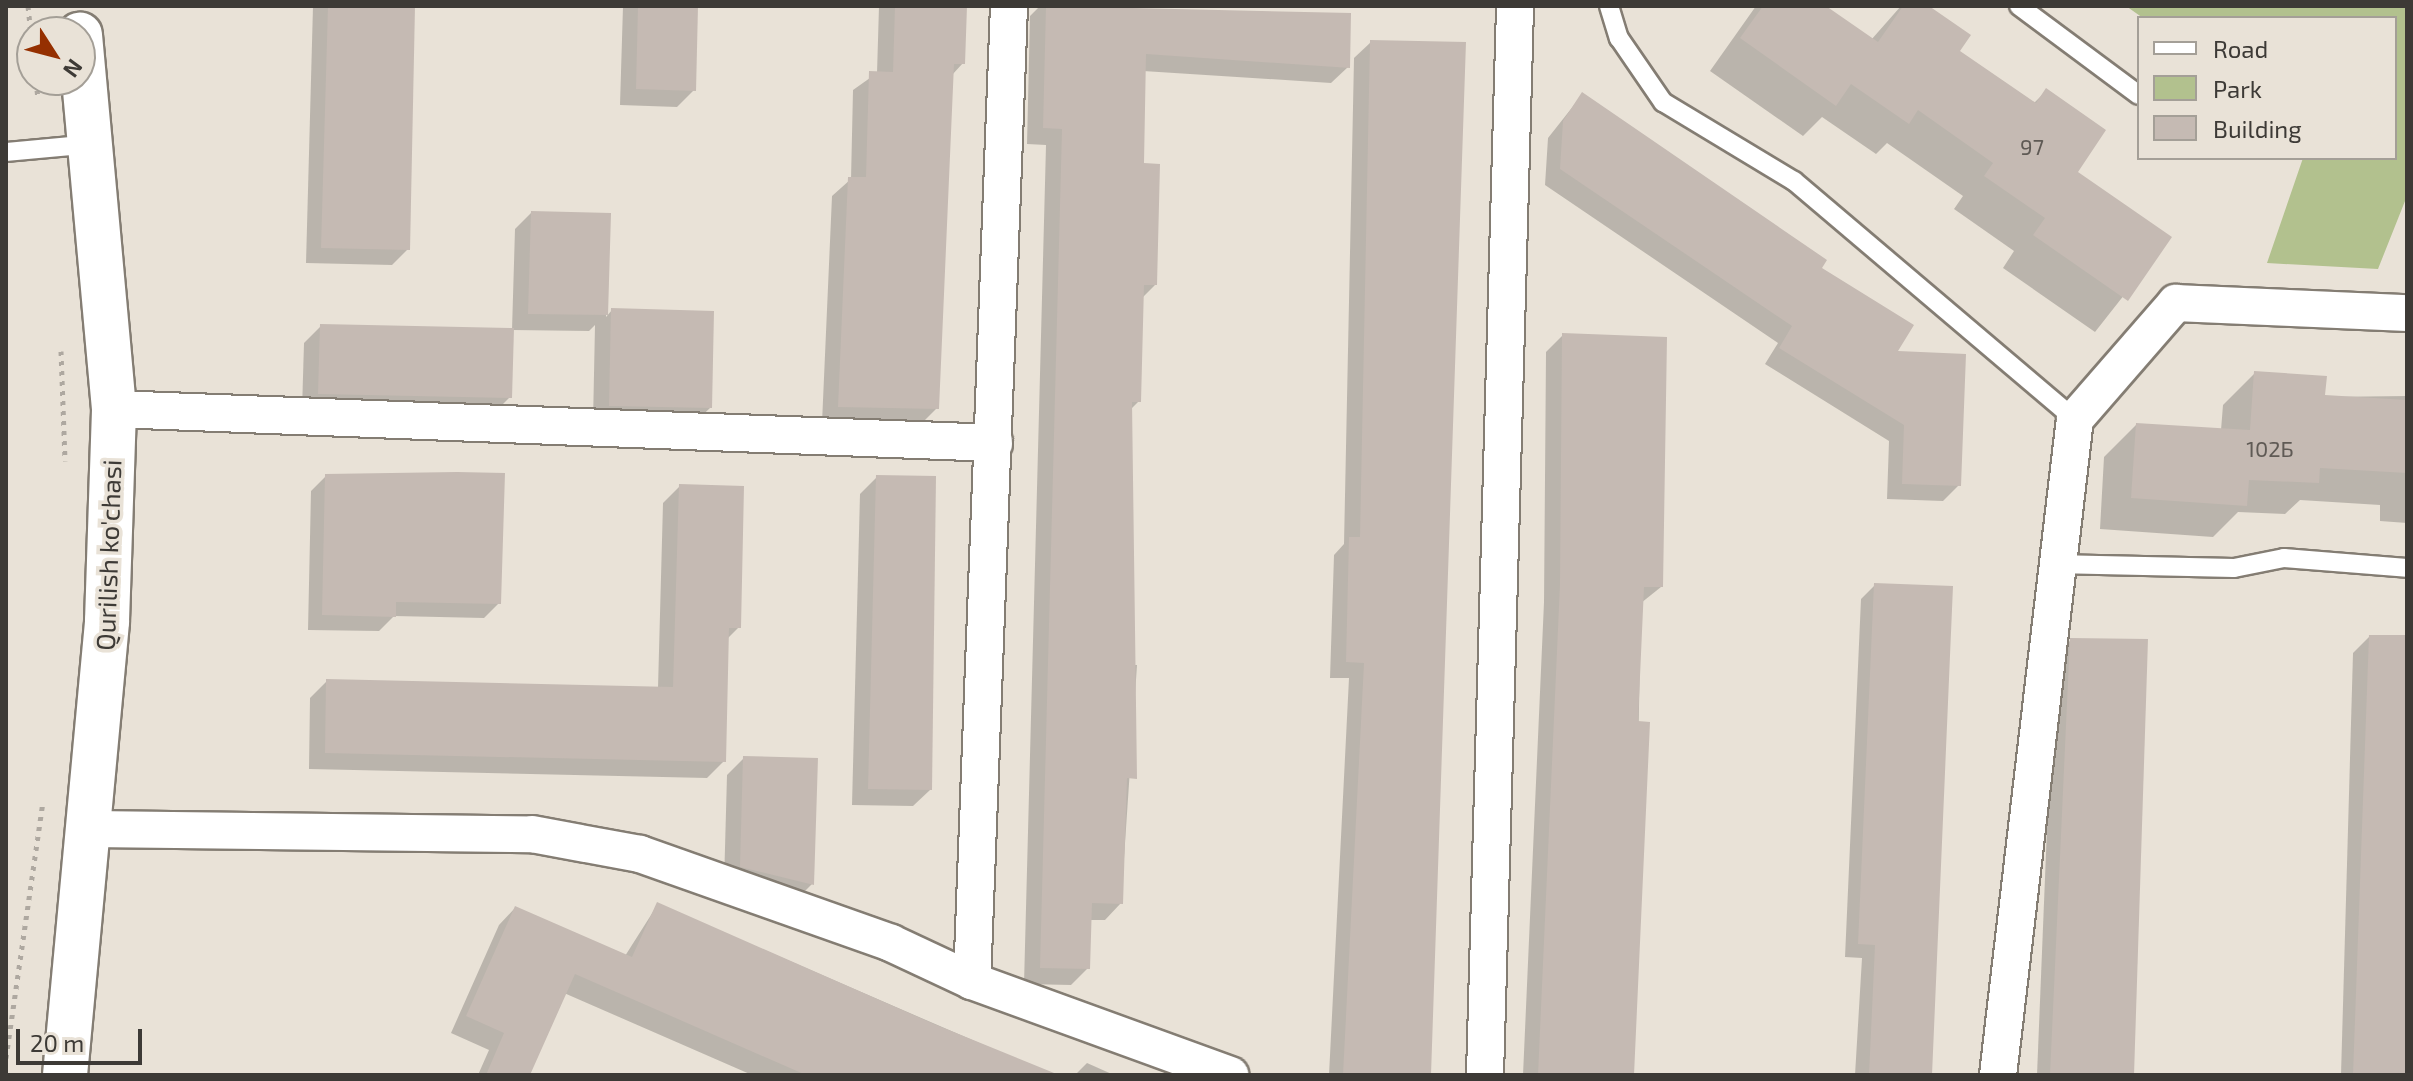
<!DOCTYPE html>
<meta charset="utf-8">
<style>
body{margin:0}
#map{position:relative;width:2413px;height:1081px;overflow:hidden;background:#e9e2d7;font-family:"Exo 2",sans-serif}
div>[style]{position:absolute}
[style*='--x']{left:calc(var(--x)*1px);top:calc(var(--y)*1px);width:calc(var(--w)*1px);rotate:calc(var(--a)*1deg)}
.green>*{inset:0;background:#b2c18e}
.shadow>*{inset:0;background:#0003}
.building>*{inset:0;background:#c5bab3}
.path>*{height:5px;margin-top:-2.5px;transform-origin:0;background:repeating-linear-gradient(90deg,#aea8a0 0 4px,transparent 0 10px)}
.roads{filter:drop-shadow(2px 0 #847d73) drop-shadow(-2px 0 #847d73) drop-shadow(0 2px #847d73) drop-shadow(0 -2px #847d73)}
.service>*{height:18px;margin:-9px;padding:0 9px;transform-origin:9px;border-radius:9px;background:#fff}
.minor>*{height:36px;margin:-18px;padding:0 18px;transform-origin:18px;border-radius:18px;background:#fff}
.tertiary>*{height:44px;margin:-22px;padding:0 22px;transform-origin:22px;border-radius:22px;background:#fff}
span{translate:-50% -50%;white-space:nowrap;text-align:center;line-height:1.15;-webkit-text-stroke:7px #e9e2d7;paint-order:stroke}
.number-label{font-size:22px;color:#5f5a55}
.number-label span{-webkit-text-stroke-width:0}
.street-label{font-size:26px;color:#3d3a36}
.frame{position:absolute;inset:0;border:8px solid #3d3a36;pointer-events:none}
.legend{position:absolute;left:2137px;top:16px;width:260px;height:144px;box-sizing:border-box;background:#e9e2d7;border:2px solid #a49f97;margin:0;padding:10px 14px;list-style:none;font-size:24px;color:#3d3a36}
.legend li{display:flex;align-items:center;gap:16px;height:40px}
.legend b{width:40px;border:2px solid #a49f97}
.north{position:absolute;left:16px;top:16px;width:80px;height:80px;box-sizing:border-box;background:#e9e2d7;border:2px solid #a49f97;border-radius:50%;rotate:126deg;font-size:22px;font-weight:700;line-height:32px;text-align:center;color:#3d3a36}
.north::after{content:'';display:block;margin:auto;width:28px;height:36px;background:#953001;clip-path:polygon(50% 0,100% 100%,50% 72%,0 100%)}
.scale{position:absolute;left:16px;top:1029px;width:126px;height:36px;box-sizing:border-box;border:4px solid #3d3a36;border-top:0;padding-left:10px;font-size:24px;line-height:28px;white-space:nowrap;color:#3d3a36;-webkit-text-stroke:6px #e9e2d7;paint-order:stroke}
</style>
<div id="map">
<div class="green">
<i style="clip-path:polygon(2126px 6px,2407px 6px,2407px 196px,2378px 269px,2267px 263px,2303px 158px,2395px 158px,2395px 18px,2143px 18px)"></i>
</div>
<div class="shadow">
<i style="clip-path:polygon(313px 6px,413px 6px,408px 249px,392px 265px,306px 263px)"></i>
<i style="clip-path:polygon(623px 6px,696px 6px,694px 90px,677px 107px,620px 105px)"></i>
<i style="clip-path:polygon(879px 6px,965px 6px,963px 63px,952px 75px,937px 408px,920px 425px,822px 423px,832px 196px,851px 179px,853px 90px,877px 73px)"></i>
<i style="clip-path:polygon(1040px 6px,1349px 15px,1348px 67px,1331px 83px,1143px 71px,1142px 165px,1155px 285px,1142px 298px,1139px 401px,1130px 410px,1129px 665px,1137px 665px,1121px 903px,1105px 920px,1090px 920px,1088px 968px,1071px 985px,1024px 984px,1046px 145px,1027px 144px,1030px 16px)"></i>
<i style="clip-path:polygon(1756px 6px,1823px 6px,1871px 40px,1901px 6px,1926px 6px,1957px 51px,2033px 104px,2046px 91px,2075px 173px,2169px 238px,2095px 332px,2003px 268px,2014px 251px,1954px 209px,1963px 196px,1887px 143px,1876px 154px,1822px 117px,1803px 136px,1710px 71px)"></i>
<i style="clip-path:polygon(1371px 42px,1429px 1075px,1329px 1075px,1349px 678px,1330px 678px,1334px 555px,1344px 544px,1354px 58px)"></i>
<i style="clip-path:polygon(1582px 95px,1894px 353px,1959px 485px,1943px 501px,1887px 499px,1889px 441px,1765px 364px,1778px 343px,1545px 185px,1548px 138px)"></i>
<i style="clip-path:polygon(531px 213px,609px 215px,606px 317px,612px 310px,710px 408px,693px 424px,593px 422px,595px 325px,589px 331px,512px 330px,515px 229px)"></i>
<i style="clip-path:polygon(321px 326px,510px 397px,493px 414px,302px 410px,304px 343px)"></i>
<i style="clip-path:polygon(1563px 335px,1661px 587px,1641px 603px,1632px 1075px,1523px 1075px,1544px 602px,1546px 352px)"></i>
<i style="clip-path:polygon(2255px 373px,2323px 397px,2407px 396px,2407px 523px,2380px 521px,2380px 505px,2300px 500px,2285px 514px,2238px 512px,2213px 537px,2100px 529px,2104px 457px,2136px 425px,2221px 430px,2223px 405px)"></i>
<i style="clip-path:polygon(326px 476px,499px 603px,484px 618px,394px 616px,379px 631px,308px 630px,311px 491px)"></i>
<i style="clip-path:polygon(877px 477px,930px 790px,913px 806px,852px 805px,860px 494px)"></i>
<i style="clip-path:polygon(680px 486px,739px 627px,726px 640px,724px 761px,707px 778px,309px 769px,310px 698px,327px 681px,658px 688px,663px 503px)"></i>
<i style="clip-path:polygon(1875px 585px,1931px 1075px,1855px 1075px,1862px 958px,1845px 957px,1861px 599px)"></i>
<i style="clip-path:polygon(2369px 637px,2407px 637px,2407px 1075px,2341px 1075px,2353px 653px)"></i>
<i style="clip-path:polygon(2071px 640px,2132px 1075px,2037px 1075px,2054px 656px)"></i>
<i style="clip-path:polygon(744px 758px,812px 884px,795px 901px,724px 884px,727px 775px)"></i>
<i style="clip-path:polygon(658px 904px,1053px 1075px,752px 1075px,564px 993px,528px 1075px,478px 1075px,489px 1050px,451px 1033px,499px 925px,515px 908px,625px 956px)"></i>
<i style="clip-path:polygon(1087px 1063px,1114px 1075px,1075px 1075px)"></i>
</div>
<div class="building">
<i style="clip-path:polygon(328px 6px,415px 6px,410px 250px,321px 248px)"></i>
<i style="clip-path:polygon(638px 6px,698px 6px,696px 91px,636px 89px)"></i>
<i style="clip-path:polygon(895px 6px,967px 6px,965px 64px,954px 64px,939px 409px,838px 407px,848px 177px,866px 177px,869px 71px,893px 72px)"></i>
<i style="clip-path:polygon(1046px 6px,1351px 13px,1350px 68px,1146px 54px,1144px 163px,1160px 164px,1157px 285px,1144px 285px,1141px 402px,1132px 402px,1137px 779px,1127px 778px,1123px 904px,1092px 903px,1090px 969px,1040px 968px,1062px 129px,1043px 128px)"></i>
<i style="clip-path:polygon(1763px 6px,1826px 6px,1878px 42px,1903px 6px,1929px 6px,1971px 35px,1960px 51px,2036px 103px,2046px 88px,2106px 130px,2078px 172px,2172px 237px,2128px 301px,2033px 235px,2045px 218px,1984px 176px,1993px 163px,1918px 110px,1909px 124px,1851px 84px,1836px 106px,1740px 38px)"></i>
<i style="clip-path:polygon(1370px 40px,1466px 42px,1431px 1075px,1343px 1075px,1364px 663px,1346px 662px,1349px 537px,1360px 537px)"></i>
<i style="clip-path:polygon(1582px 92px,1827px 260px,1822px 268px,1914px 325px,1898px 351px,1966px 354px,1961px 486px,1902px 484px,1904px 425px,1779px 348px,1792px 326px,1560px 169px,1563px 121px)"></i>
<i style="clip-path:polygon(531px 211px,611px 213px,608px 315px,528px 314px)"></i>
<i style="clip-path:polygon(611px 308px,714px 311px,712px 408px,609px 406px)"></i>
<i style="clip-path:polygon(320px 324px,514px 328px,512px 398px,318px 394px)"></i>
<i style="clip-path:polygon(1562px 333px,1667px 337px,1663px 587px,1644px 587px,1638px 721px,1650px 722px,1634px 1075px,1538px 1075px,1560px 584px)"></i>
<i style="clip-path:polygon(2254px 371px,2327px 376px,2325px 395px,2407px 400px,2407px 473px,2320px 468px,2319px 483px,2249px 480px,2247px 506px,2131px 498px,2136px 423px,2250px 430px)"></i>
<i style="clip-path:polygon(457px 472px,505px 473px,501px 604px,396px 602px,396px 617px,322px 615px,325px 474px)"></i>
<i style="clip-path:polygon(876px 475px,936px 476px,932px 790px,868px 789px)"></i>
<i style="clip-path:polygon(679px 484px,744px 486px,741px 628px,729px 628px,726px 762px,325px 753px,326px 679px,673px 687px)"></i>
<i style="clip-path:polygon(1874px 583px,1953px 586px,1932px 1075px,1869px 1075px,1875px 945px,1858px 944px)"></i>
<i style="clip-path:polygon(2369px 635px,2407px 635px,2407px 1075px,2353px 1075px)"></i>
<i style="clip-path:polygon(2070px 638px,2148px 639px,2134px 1075px,2050px 1075px)"></i>
<i style="clip-path:polygon(743px 756px,818px 758px,814px 885px,740px 867px)"></i>
<i style="clip-path:polygon(657px 902px,934px 1024px,1059px 1075px,806px 1075px,575px 974px,530px 1075px,486px 1075px,504px 1033px,466px 1016px,515px 906px,632px 957px)"></i>
</div>
<div class="path">
<i style="--x:28;--y:6;--w:38;--a:84"></i>
<i style="--x:36;--y:80;--w:18;--a:84"></i>
<i style="--x:61;--y:351;--w:110;--a:87.9"></i>
<i style="--x:6;--y:1058;--w:259;--a:-81.8"></i>
</div>
<div class="roads">
<div class="service">
<i style="--x:1609;--y:6;--w:34;--a:73"></i>
<i style="--x:1619;--y:38;--w:78;--a:55.5"></i>
<i style="--x:1663;--y:102;--w:153;--a:31.1"></i>
<i style="--x:1794;--y:181;--w:368;--a:40.3"></i>
<i style="--x:2019;--y:6;--w:149;--a:36.6"></i>
<i style="--x:6;--y:152;--w:86;--a:-5.3"></i>
<i style="--x:2054;--y:564;--w:180;--a:1.3"></i>
<i style="--x:2234;--y:568;--w:51;--a:-11.3"></i>
<i style="--x:2284;--y:558;--w:123;--a:4.6"></i>
</div>
<div class="minor">
<i style="--x:1009;--y:6;--w:976;--a:92.17"></i>
<i style="--x:972;--y:981;--w:275;--a:20"></i>
<i style="--x:114;--y:409;--w:881;--a:2.21"></i>
<i style="--x:92;--y:829;--w:440;--a:0.7"></i>
<i style="--x:532;--y:834;--w:110;--a:10.5"></i>
<i style="--x:640;--y:854;--w:266;--a:19.5"></i>
<i style="--x:891;--y:943;--w:89;--a:25.1"></i>
<i style="--x:1485;--y:1075;--w:1069;--a:-88.39"></i>
<i style="--x:1998;--y:1075;--w:661;--a:-83.31"></i>
<i style="--x:2075;--y:419;--w:154;--a:-49"></i>
<i style="--x:2176;--y:303;--w:231;--a:2.5"></i>
</div>
<div class="tertiary">
<i style="--x:65;--y:1075;--w:456;--a:-84.7"></i>
<i style="--x:107;--y:621;--w:212;--a:-88.1"></i>
<i style="--x:114;--y:409;--w:376;--a:-95.2"></i>
</div>
</div>
<div class="number-label">
<span style="left:2032px;top:147px">97</span>
<span style="left:2270px;top:449px">102Б</span>
</div>
<div class="street-label">
<span style="left:108px;top:555px;rotate:-88deg">Qurilish ko'chasi</span>
</div>
<div class="frame"></div>
<ul class="legend">
<li><b style="height:10px;background:#fff"></b>Road</li>
<li><b style="height:22px;background:#b2c18e"></b>Park</li>
<li><b style="height:22px;background:#c5bab3"></b>Building</li>
</ul>
<div class="north">N</div>
<div class="scale">20 m</div>
</div>
